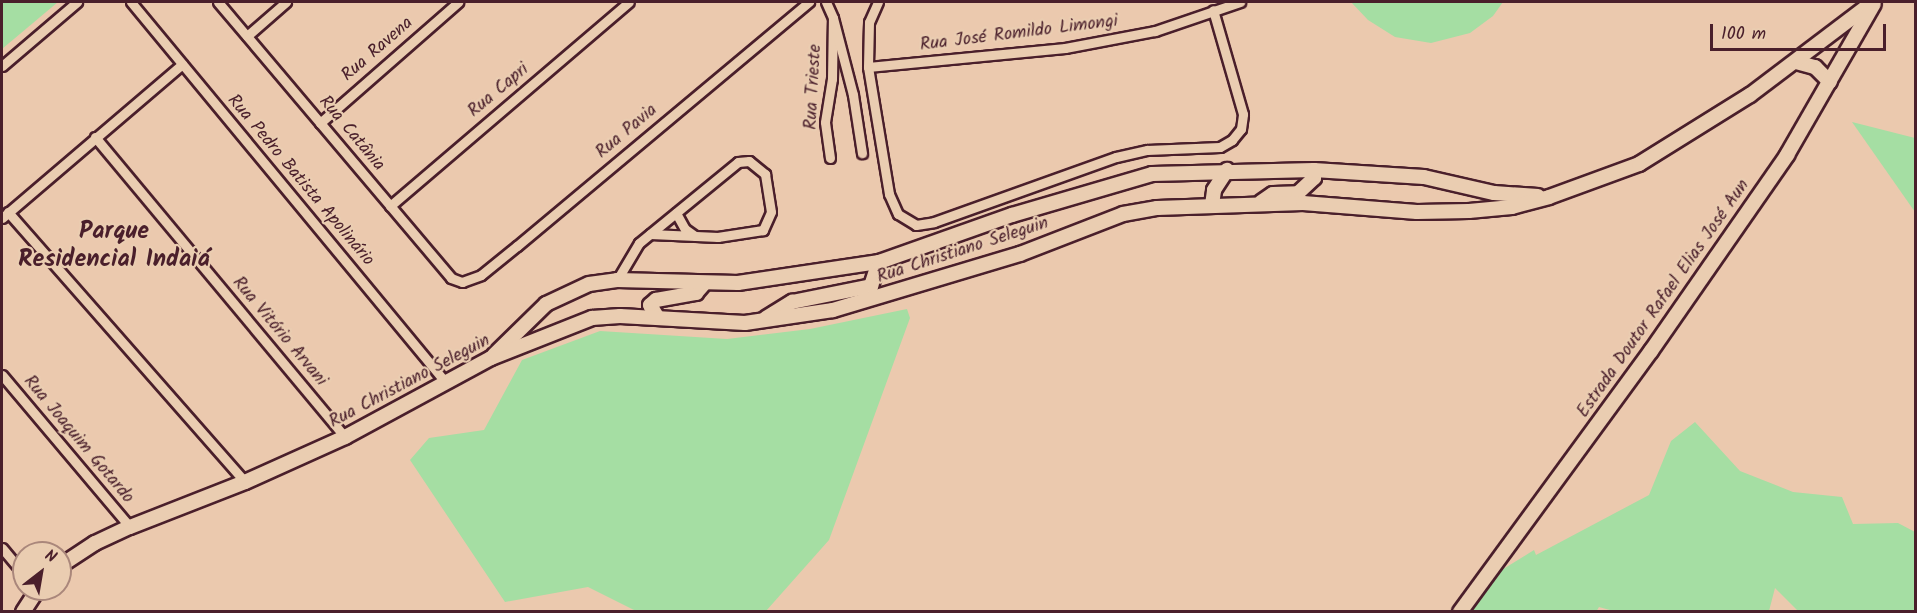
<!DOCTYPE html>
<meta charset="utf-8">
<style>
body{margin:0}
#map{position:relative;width:1917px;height:613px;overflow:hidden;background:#ebc9ae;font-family:Kalam,sans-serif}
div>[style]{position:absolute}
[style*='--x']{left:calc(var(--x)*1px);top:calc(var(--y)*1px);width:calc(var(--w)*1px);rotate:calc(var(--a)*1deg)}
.green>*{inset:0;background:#a5dea3}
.roads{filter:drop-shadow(2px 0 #4a1f2b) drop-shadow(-2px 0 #4a1f2b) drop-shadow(0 2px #4a1f2b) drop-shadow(0 -2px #4a1f2b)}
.street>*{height:9px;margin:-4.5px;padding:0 4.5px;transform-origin:4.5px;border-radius:4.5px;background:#eacdb1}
.secondary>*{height:14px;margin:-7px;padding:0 7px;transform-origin:7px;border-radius:7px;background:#eacdb1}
span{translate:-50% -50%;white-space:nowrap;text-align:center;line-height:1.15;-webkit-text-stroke:4.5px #eacdb1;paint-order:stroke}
.street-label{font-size:18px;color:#4a1f2b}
.district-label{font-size:24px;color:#4a1f2b;font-weight:700}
.frame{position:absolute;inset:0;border:3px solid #4a1f2b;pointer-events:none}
.north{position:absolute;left:12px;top:541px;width:60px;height:60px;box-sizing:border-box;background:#eacdb1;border:2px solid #aa877b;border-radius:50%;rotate:31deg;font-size:16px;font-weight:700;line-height:24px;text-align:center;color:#4a1f2b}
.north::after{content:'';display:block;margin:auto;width:21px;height:27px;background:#4a1f2b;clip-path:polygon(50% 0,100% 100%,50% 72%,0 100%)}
.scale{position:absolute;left:1710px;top:24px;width:176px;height:27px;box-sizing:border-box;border:3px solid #4a1f2b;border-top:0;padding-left:8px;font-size:18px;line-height:21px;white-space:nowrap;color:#4a1f2b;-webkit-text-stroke:4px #eacdb1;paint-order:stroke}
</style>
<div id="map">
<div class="green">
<i style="clip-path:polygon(2px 2px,58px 2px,2px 49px)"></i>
<i style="clip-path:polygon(1351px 2px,1503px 2px,1493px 16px,1470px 33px,1431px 43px,1395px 37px,1368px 20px)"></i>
<i style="clip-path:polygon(1852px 122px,1915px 138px,1915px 212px)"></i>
<i style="clip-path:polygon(907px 309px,910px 318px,829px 540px,766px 611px,636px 611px,588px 587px,505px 602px,410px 460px,429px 438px,484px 430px,522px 360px,600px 331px,727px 339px,810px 329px)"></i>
<i style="clip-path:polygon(1695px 422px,1740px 471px,1793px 492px,1842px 497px,1853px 524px,1898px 523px,1915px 532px,1915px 611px,1798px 611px,1775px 588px,1769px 611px,1617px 612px,1599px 607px,1596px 612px,1473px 612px,1474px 600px,1487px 579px,1534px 550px,1536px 555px,1649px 495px,1671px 441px)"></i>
</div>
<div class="roads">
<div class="street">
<i style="--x:131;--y:2;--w:491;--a:50.4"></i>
<i style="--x:218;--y:2;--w:361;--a:49.8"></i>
<i style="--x:451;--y:278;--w:12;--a:20"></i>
<i style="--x:462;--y:282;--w:20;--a:-20"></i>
<i style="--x:481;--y:275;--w:46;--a:-38.9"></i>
<i style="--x:517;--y:246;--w:381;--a:-39.9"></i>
<i style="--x:826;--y:2;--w:17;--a:66"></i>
<i style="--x:878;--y:2;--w:22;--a:114"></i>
<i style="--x:869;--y:22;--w:45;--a:91.3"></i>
<i style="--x:868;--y:67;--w:129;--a:80.6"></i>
<i style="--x:889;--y:194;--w:22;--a:66"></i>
<i style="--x:898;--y:214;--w:21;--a:31"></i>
<i style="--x:916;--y:225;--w:18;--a:-9"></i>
<i style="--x:934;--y:222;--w:193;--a:-19.7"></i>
<i style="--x:1116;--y:157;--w:32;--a:-13"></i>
<i style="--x:1147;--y:150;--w:73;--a:-2.4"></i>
<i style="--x:1220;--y:147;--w:14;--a:-30"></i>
<i style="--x:1232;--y:140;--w:14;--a:-51"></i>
<i style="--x:1241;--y:129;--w:15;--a:-82"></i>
<i style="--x:1243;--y:114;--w:108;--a:-106.1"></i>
<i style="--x:247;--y:36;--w:52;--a:-41.1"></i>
<i style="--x:2;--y:66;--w:99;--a:-40.5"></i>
<i style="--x:868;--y:67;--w:198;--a:-5.5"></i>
<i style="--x:1065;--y:48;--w:92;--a:-10.7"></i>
<i style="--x:1155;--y:31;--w:90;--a:-18.8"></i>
<i style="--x:320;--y:123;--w:184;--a:-41.2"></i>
<i style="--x:95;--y:137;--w:391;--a:50.2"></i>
<i style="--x:830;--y:158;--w:36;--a:-98"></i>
<i style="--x:825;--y:122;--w:44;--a:-80.8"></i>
<i style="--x:832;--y:79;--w:61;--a:-89.1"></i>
<i style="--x:833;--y:18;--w:80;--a:75.4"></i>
<i style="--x:853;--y:95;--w:59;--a:81.2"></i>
<i style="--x:390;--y:206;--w:314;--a:-40.5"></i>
<i style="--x:8;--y:212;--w:359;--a:48.7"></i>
<i style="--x:676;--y:213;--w:18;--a:61"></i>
<i style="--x:685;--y:229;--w:12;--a:35"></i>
<i style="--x:2;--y:218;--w:237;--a:-40.5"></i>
<i style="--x:617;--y:280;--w:43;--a:-59.3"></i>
<i style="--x:639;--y:243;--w:128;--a:-39.3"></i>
<i style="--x:738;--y:162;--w:11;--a:-5"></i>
<i style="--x:749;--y:161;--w:21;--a:39"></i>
<i style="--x:765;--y:174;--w:38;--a:81"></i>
<i style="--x:771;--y:212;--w:20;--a:114"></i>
<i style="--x:763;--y:230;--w:46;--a:171.2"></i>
<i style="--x:718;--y:237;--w:68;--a:-177.5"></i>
<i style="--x:2;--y:375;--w:199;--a:49.9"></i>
<i style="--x:2;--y:548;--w:34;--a:50"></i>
</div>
<div class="secondary">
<i style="--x:1796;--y:62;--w:20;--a:15"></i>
<i style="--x:1815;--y:67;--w:21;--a:45"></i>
<i style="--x:1261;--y:202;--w:14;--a:-34"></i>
<i style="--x:1273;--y:194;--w:25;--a:-2"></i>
<i style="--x:1298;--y:193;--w:22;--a:-43"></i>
<i style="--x:1314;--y:178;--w:8;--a:-90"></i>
<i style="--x:1212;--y:205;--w:15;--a:-82"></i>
<i style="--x:1214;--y:190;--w:24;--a:-57"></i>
<i style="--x:658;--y:318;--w:15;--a:-122"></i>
<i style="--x:650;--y:305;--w:8;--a:-40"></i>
<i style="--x:656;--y:300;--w:41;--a:-9.9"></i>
<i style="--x:696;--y:293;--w:11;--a:-49"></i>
<i style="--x:766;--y:318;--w:31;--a:-32"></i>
<i style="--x:792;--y:302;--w:81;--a:-11.4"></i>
<i style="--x:871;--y:286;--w:25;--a:-72"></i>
<i style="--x:494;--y:355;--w:73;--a:-44.4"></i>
<i style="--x:546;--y:304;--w:47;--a:-24.9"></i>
<i style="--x:589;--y:284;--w:28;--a:-8"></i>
<i style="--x:617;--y:280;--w:121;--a:1.4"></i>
<i style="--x:738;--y:283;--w:143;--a:-8.5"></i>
<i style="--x:879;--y:262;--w:141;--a:-19.5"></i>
<i style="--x:1012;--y:215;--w:146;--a:-16.3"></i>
<i style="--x:1152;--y:174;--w:162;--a:-1.4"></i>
<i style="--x:1314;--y:170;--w:110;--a:3.6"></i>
<i style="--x:1424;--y:177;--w:72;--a:12.9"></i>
<i style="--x:1494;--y:193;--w:44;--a:3.9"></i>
<i style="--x:60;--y:566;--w:42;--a:-33.3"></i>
<i style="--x:95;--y:543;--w:38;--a:-25"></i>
<i style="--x:130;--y:527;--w:123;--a:-21.4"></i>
<i style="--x:245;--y:482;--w:110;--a:-24.2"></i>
<i style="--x:345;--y:437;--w:166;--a:-28.4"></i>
<i style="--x:491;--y:358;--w:109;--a:-21.6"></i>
<i style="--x:592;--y:318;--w:28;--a:-4"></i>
<i style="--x:620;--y:316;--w:125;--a:3.2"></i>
<i style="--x:745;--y:323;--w:89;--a:-8.4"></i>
<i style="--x:833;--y:310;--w:195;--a:-16.7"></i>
<i style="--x:1020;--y:254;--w:110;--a:-21.2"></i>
<i style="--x:1123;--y:214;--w:35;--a:-10"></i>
<i style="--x:1157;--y:208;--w:146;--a:-2"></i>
<i style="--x:1303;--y:203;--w:114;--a:4.5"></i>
<i style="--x:1417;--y:212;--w:52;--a:-1.1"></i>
<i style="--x:1469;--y:211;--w:43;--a:-5.3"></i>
<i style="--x:1512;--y:207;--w:38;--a:-15"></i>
<i style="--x:1549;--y:197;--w:96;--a:-20.1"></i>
<i style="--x:1639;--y:164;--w:131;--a:-31.9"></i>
<i style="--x:1750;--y:95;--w:154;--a:-37.1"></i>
<i style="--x:23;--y:612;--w:27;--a:-57"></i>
<i style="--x:1460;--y:612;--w:323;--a:-53.8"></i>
<i style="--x:1651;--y:351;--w:239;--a:-55.2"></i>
<i style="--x:1787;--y:155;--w:174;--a:-60.1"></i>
</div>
</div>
<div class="street-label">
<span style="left:1019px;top:34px;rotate:-7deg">Rua José Romildo Limongi</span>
<span style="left:378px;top:50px;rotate:-41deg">Rua Ravena</span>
<span style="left:814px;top:87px;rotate:-87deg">Rua Trieste</span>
<span style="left:499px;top:91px;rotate:-40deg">Rua Capri</span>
<span style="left:627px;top:132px;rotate:-40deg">Rua Pavia</span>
<span style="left:351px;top:134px;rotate:50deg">Rua Catânia</span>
<span style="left:300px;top:181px;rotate:50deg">Rua Pedro Batista Apolinário</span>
<span style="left:963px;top:251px;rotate:-18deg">Rua Christiano Seleguin</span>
<span style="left:1664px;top:299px;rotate:-55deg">Estrada Doutor Rafael Elias José Aun</span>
<span style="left:279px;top:332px;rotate:50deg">Rua Vitório Arvani</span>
<span style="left:410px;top:382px;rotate:-28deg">Rua Christiano Seleguin</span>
<span style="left:78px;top:440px;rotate:50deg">Rua Joaquim Gotardo</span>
</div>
<div class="district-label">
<span style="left:114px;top:246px">Parque<br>Residencial Indaiá</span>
</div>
<div class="frame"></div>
<div class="north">N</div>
<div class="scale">100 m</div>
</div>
